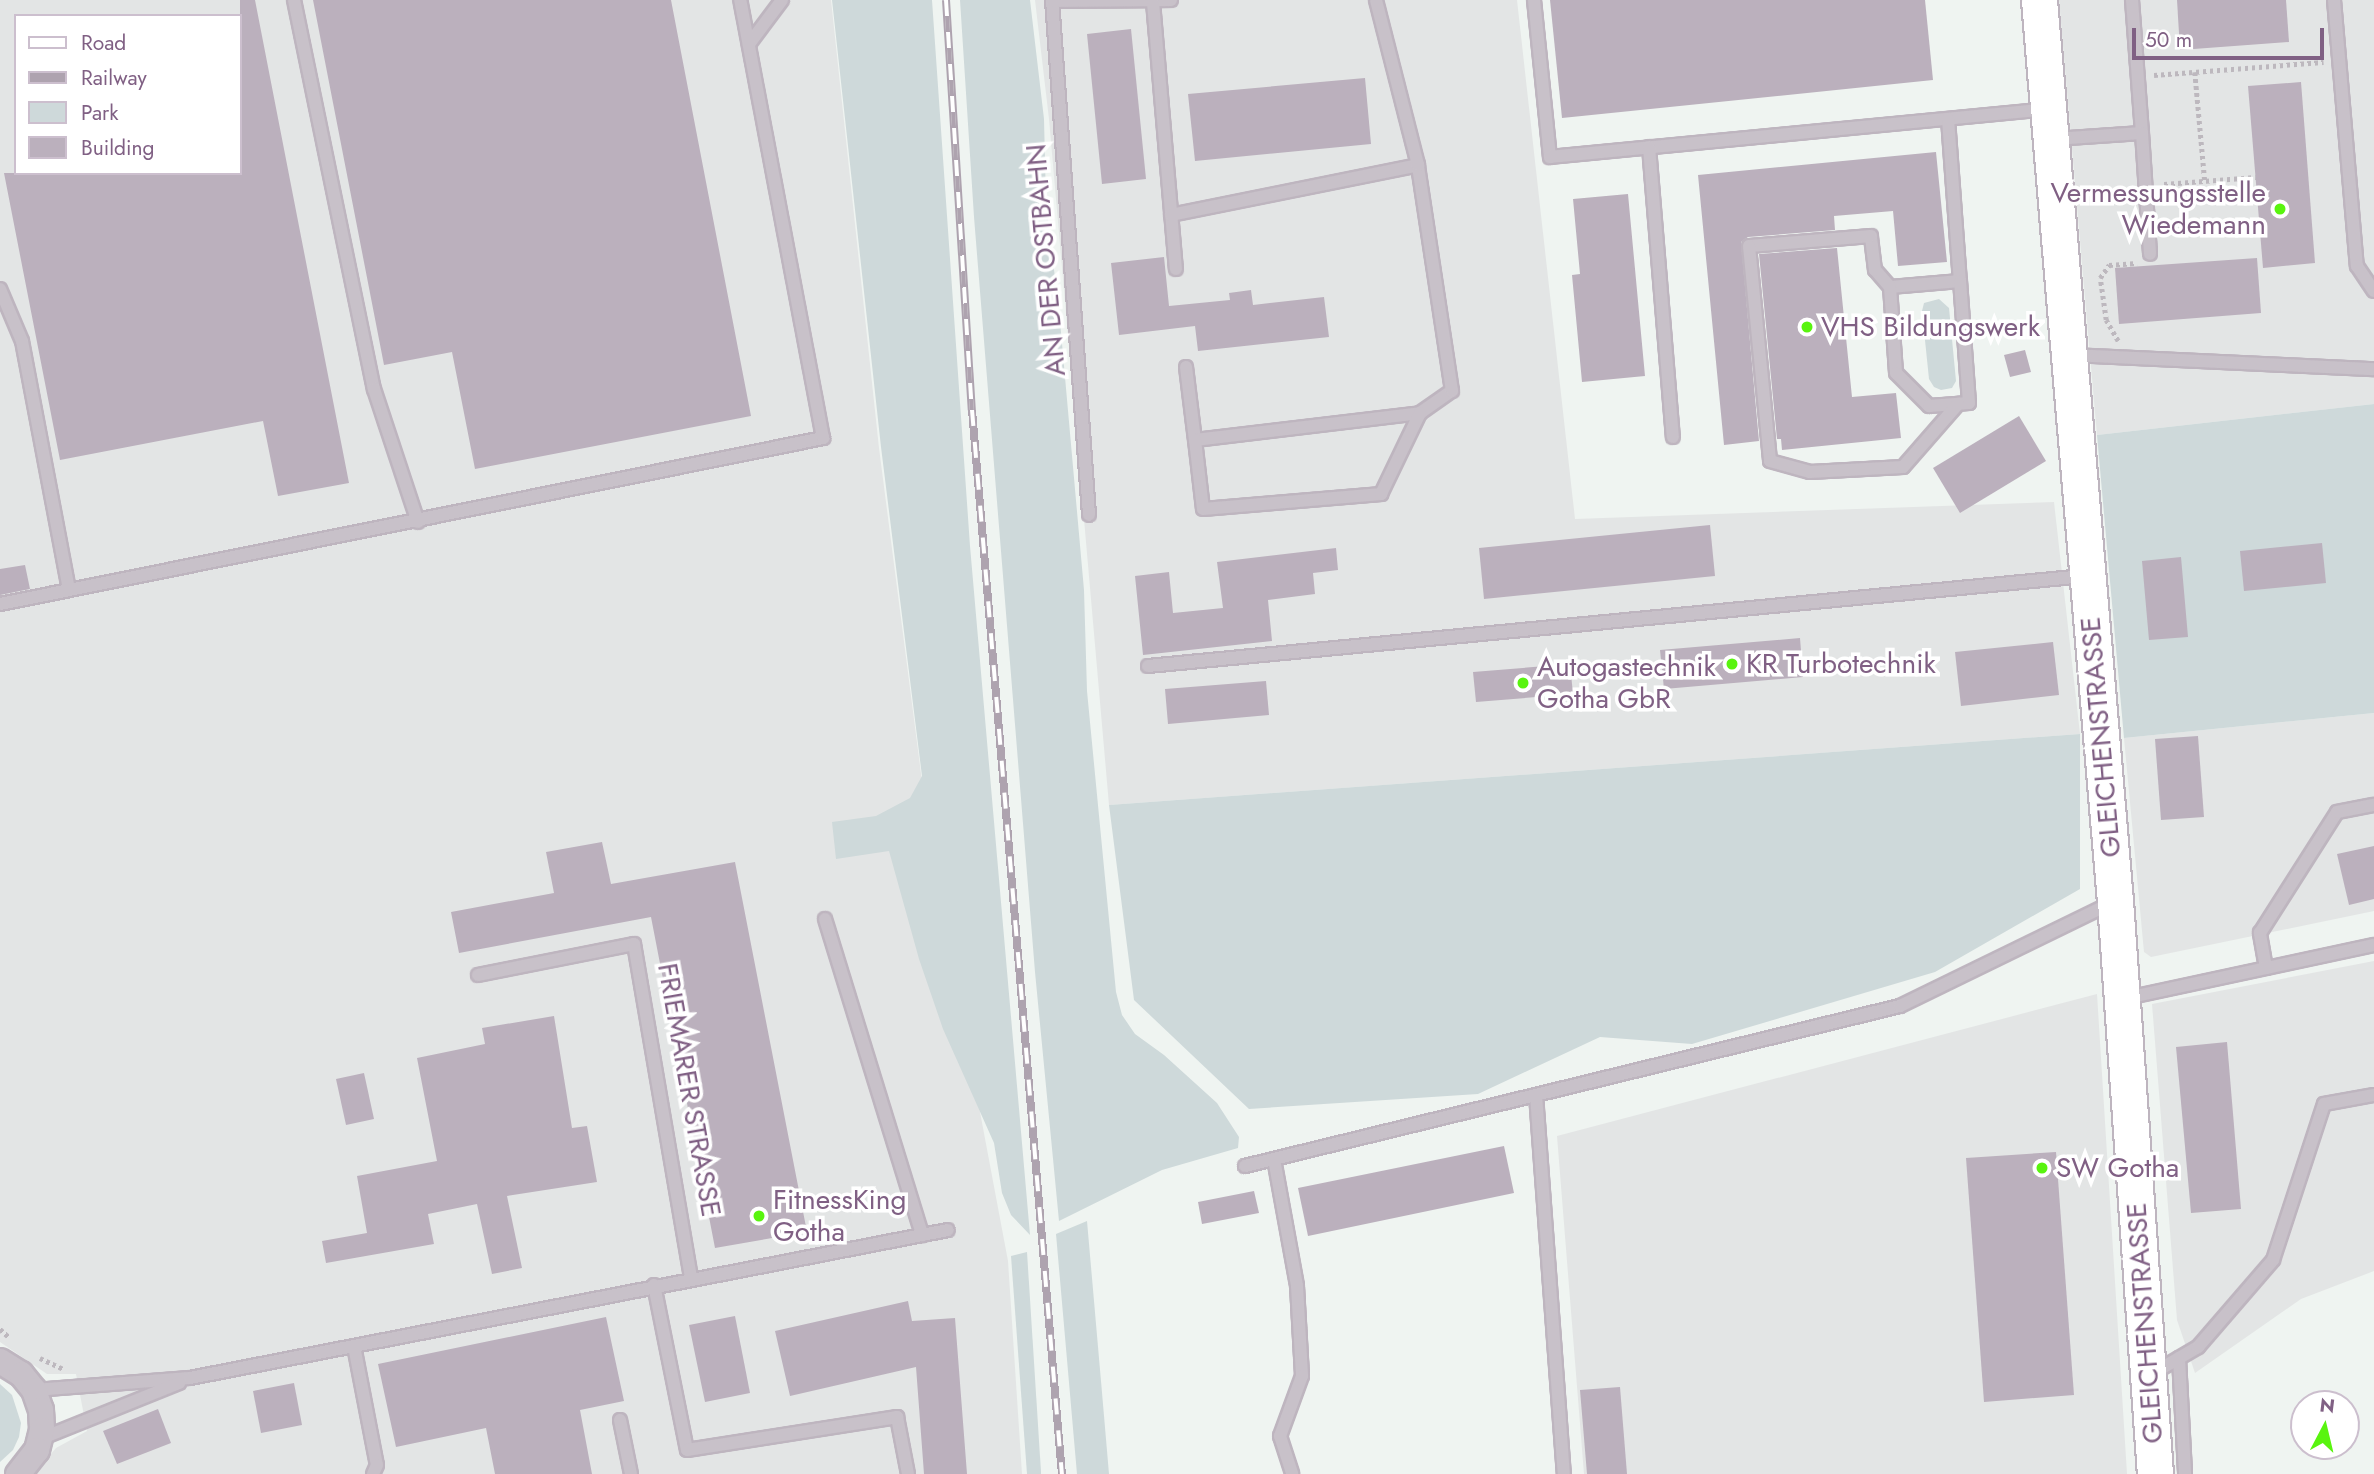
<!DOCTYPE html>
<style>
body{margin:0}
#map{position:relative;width:2374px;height:1474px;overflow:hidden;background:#eff4f1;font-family:Jost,sans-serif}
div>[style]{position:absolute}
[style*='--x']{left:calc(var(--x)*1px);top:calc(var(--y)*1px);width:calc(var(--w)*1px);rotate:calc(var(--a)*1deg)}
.built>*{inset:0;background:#e3e5e5}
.green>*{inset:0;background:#ced9da}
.building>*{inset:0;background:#bbb0bd}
.path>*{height:4.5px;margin-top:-2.25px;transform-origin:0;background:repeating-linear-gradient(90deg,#bdb8be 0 3.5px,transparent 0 7px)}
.roads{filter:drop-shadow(2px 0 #beb5bf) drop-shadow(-2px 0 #beb5bf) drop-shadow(0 2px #beb5bf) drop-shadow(0 -2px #beb5bf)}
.lane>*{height:12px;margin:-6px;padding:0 6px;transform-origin:6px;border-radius:6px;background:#c8c1c9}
.street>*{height:24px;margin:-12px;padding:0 12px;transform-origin:12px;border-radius:12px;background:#c8c1c9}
.secondary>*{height:35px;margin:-17.5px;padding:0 17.5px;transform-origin:17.5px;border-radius:17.5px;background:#fff}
.rail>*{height:8px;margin-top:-4px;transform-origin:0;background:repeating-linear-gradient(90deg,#fff 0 16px,#aea3af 0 32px);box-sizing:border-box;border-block:2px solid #aea3af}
.dots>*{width:19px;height:19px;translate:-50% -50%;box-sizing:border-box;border:4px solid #fff;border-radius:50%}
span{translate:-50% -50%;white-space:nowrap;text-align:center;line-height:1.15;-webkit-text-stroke:7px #fff;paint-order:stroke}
.poi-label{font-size:28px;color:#806084}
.right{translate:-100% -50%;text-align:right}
.left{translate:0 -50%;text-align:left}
.street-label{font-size:28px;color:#806084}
.legend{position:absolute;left:14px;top:14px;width:228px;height:161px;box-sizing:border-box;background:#fff;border:2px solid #ccbfce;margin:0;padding:9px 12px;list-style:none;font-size:21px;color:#806084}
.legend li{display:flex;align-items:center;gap:14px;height:35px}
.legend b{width:35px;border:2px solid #ccbfce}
.north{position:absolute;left:2290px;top:1390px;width:70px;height:70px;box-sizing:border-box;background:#fff;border:2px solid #ccbfce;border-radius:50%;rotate:7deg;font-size:19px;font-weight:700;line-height:28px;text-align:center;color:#806084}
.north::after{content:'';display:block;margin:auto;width:24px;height:32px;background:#59f40f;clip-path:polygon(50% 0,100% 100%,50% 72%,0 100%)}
.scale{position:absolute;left:2132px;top:28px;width:192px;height:32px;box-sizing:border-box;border:4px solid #806084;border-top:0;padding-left:9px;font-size:21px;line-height:24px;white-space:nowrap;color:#806084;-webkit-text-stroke:5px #fff;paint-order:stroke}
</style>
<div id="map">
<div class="built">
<i style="clip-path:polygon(evenodd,0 0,831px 0,879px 448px,931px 851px,1008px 1261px,1022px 1474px,34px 1474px,56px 1448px,87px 1431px,76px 1374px,47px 1374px,0 1342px,0 0,16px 16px,240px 16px,240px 173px,16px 173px,16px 16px)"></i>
<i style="clip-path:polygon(1035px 0,1517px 0,1575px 519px,2054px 502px,2080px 734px,1109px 805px,1049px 119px)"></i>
<i style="clip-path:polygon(2059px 0,2374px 0,2374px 404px,2097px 435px)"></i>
<i style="clip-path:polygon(2374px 713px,2374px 911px,2151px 957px,2144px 952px,2124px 738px)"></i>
<i style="clip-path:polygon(2374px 961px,2374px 1271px,2301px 1299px,2195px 1373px,2177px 1320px,2152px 1004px)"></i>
<i style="clip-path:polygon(2097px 994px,2127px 1474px,1584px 1474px,1557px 1136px)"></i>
</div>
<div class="green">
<i style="clip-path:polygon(832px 0,932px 0,970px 546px,1030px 1235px,1011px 1215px,1002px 1193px,994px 1143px,943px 1029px,919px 959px,889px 851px,836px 859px,832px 822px,876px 816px,910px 798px,922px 776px,881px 447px)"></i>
<i style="clip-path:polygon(960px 0,1030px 0,1044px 119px,1046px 201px,1060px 321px,1084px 590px,1087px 691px,1116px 992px,1122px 1015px,1135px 1034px,1164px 1055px,1217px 1103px,1239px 1137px,1238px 1148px,1162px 1170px,1059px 1221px,1035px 972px,974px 217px)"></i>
<i style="clip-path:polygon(1939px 299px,1949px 308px,1956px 381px,1952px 388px,1941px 390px,1934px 387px,1929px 379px,1922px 311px,1924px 303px)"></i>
<i style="clip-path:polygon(2374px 404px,2374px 713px,2124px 738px,2097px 435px)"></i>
<i style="clip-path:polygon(2080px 734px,2080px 889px,1935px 972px,1692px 1044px,1600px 1037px,1478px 1094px,1249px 1109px,1134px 1000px,1109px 805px)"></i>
<i style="clip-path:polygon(1087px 1221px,1101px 1381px,1109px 1474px,1077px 1474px,1056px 1234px)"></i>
<i style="clip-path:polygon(1027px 1252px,1041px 1472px,1041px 1474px,1027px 1474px,1011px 1256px)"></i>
<i style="clip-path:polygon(0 1384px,12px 1395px,21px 1423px,19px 1437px,13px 1450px,0 1462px)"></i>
</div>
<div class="building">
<i style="clip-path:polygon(240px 0,255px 0,349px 483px,278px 496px,263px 421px,60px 460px,4px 173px,240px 173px)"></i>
<i style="clip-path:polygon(313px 0,671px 0,751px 416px,475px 469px,452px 352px,384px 365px)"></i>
<i style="clip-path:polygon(1550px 0,1925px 0,1933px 80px,1562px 118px)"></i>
<i style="clip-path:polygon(2177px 0,2286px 0,2289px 42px,2180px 50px)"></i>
<i style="clip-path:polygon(1131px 29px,1146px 179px,1102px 184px,1087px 34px)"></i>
<i style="clip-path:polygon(1365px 78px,1371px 144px,1195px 161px,1188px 94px)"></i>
<i style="clip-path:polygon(2301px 82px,2315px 263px,2263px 268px,2248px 86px)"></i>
<i style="clip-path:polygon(1936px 152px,1947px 262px,1898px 266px,1893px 211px,1834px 216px,1835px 230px,1748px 237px,1741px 242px,1759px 441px,1724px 445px,1698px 175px)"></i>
<i style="clip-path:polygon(1628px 194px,1645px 376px,1582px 382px,1572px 275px,1580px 274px,1573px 199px)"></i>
<i style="clip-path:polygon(1837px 248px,1852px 397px,1896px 393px,1901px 438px,1782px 450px,1781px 439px,1777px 439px,1759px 254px)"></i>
<i style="clip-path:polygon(1164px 257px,1169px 306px,1230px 300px,1229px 293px,1251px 290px,1253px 305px,1324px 297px,1329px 337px,1198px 351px,1195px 326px,1119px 335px,1111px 263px)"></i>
<i style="clip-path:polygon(2257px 258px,2261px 313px,2119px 324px,2115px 268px)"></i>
<i style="clip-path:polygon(2025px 350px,2031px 372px,2010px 377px,2004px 355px)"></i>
<i style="clip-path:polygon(2019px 416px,2046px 461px,1960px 513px,1933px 468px)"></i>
<i style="clip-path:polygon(1710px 525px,1715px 576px,1484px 599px,1479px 548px)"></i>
<i style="clip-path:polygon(2322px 543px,2326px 583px,2244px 591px,2240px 551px)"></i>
<i style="clip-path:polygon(1336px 548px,1338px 570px,1313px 573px,1315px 594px,1268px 600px,1272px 641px,1143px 655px,1135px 576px,1169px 572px,1173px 613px,1223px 608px,1217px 562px)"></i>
<i style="clip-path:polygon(2181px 557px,2188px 637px,2149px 640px,2142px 561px)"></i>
<i style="clip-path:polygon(25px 565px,30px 589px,0 595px,0 569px)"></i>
<i style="clip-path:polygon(1800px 638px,1803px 677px,1664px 689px,1660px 650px)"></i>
<i style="clip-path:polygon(2053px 642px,2059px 695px,1961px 706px,1955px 652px)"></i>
<i style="clip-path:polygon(1570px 664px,1573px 694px,1476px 702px,1473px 672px)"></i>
<i style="clip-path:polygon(1266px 681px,1269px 715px,1168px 724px,1165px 689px)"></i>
<i style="clip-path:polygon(2198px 736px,2204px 817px,2161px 820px,2155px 739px)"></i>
<i style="clip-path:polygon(602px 842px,611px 884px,735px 862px,807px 1232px,715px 1248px,651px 917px,459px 953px,451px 912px,554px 893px,546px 852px)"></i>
<i style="clip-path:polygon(2374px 846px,2374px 899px,2349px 905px,2337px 854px)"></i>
<i style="clip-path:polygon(554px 1016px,572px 1128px,587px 1126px,597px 1182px,507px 1196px,522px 1268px,492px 1274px,477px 1204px,428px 1214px,434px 1244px,326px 1263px,322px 1241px,367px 1233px,357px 1176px,437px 1161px,417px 1058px,485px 1044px,482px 1028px)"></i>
<i style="clip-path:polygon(2227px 1042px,2241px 1209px,2191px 1213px,2176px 1047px)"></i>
<i style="clip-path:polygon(364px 1073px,374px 1119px,346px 1125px,336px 1079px)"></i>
<i style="clip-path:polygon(1504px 1146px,1514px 1193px,1308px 1236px,1298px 1188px)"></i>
<i style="clip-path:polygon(2056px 1152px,2074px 1395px,1984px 1402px,1966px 1158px)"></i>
<i style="clip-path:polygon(1254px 1191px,1259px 1213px,1202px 1224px,1198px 1202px)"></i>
<i style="clip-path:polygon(908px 1301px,912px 1321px,955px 1318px,967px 1474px,924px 1474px,916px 1367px,790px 1396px,775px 1331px)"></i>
<i style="clip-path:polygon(735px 1316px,750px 1393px,705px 1402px,689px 1325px)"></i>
<i style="clip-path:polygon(606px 1317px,624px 1401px,580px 1410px,592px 1474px,495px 1474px,486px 1428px,396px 1447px,378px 1364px)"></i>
<i style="clip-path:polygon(294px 1383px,302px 1425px,261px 1433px,253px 1391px)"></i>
<i style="clip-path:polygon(1620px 1387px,1627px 1474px,1587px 1474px,1580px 1390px)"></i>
<i style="clip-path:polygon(158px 1409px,171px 1443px,117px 1464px,103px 1431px)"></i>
</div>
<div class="path">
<i style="--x:2195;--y:72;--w:109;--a:84.8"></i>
<i style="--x:2154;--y:75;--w:170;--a:-4.4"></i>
<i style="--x:2164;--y:184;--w:92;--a:-4.4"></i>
<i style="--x:2118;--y:341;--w:24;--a:-120"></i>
<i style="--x:2106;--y:320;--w:42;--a:-98.1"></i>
<i style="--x:2100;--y:278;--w:16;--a:-55"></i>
<i style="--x:2109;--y:265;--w:28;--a:-4"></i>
<i style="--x:0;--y:1329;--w:13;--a:42"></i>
<i style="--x:40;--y:1358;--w:26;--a:25"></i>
</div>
<div class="roads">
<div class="lane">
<i style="--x:294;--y:0;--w:397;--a:78.4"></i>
<i style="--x:374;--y:389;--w:140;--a:71.7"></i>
<i style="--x:1052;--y:0;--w:516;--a:85.89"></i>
<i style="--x:1534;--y:0;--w:158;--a:84.2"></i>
<i style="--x:1550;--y:157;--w:499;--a:-5.5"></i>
<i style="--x:2132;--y:0;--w:133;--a:85.7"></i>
<i style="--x:2334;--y:0;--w:267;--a:85.1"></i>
<i style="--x:2357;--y:266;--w:30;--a:56"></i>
<i style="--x:1052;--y:1;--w:119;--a:-0.5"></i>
<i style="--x:1153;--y:2;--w:268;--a:85.1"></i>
<i style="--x:749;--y:44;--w:55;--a:-53.1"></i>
<i style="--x:1948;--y:119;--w:162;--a:85.8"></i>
<i style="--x:1960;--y:281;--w:70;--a:175.1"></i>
<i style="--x:1890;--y:287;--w:86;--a:86"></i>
<i style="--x:1896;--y:373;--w:47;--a:45"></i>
<i style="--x:1929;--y:406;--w:40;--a:-4.3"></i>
<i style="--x:1969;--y:403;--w:122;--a:-94.2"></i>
<i style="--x:2054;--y:139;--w:88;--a:-3.9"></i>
<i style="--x:2142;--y:133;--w:121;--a:86.2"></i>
<i style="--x:1649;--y:147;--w:291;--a:85.3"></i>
<i style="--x:1171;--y:215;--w:252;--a:-11.4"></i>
<i style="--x:1890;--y:287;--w:23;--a:-131"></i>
<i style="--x:1875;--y:270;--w:34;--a:-97"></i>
<i style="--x:1871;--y:236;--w:122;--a:175.3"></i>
<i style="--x:1749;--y:246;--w:216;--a:84.4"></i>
<i style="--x:1770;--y:461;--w:41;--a:15.4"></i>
<i style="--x:1810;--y:472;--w:93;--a:-3.1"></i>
<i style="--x:1903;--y:467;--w:84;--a:-48.9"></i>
<i style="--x:0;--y:289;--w:56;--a:67.1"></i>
<i style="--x:22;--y:341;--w:253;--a:79.3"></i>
<i style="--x:2072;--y:355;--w:302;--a:2.7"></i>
<i style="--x:1186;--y:367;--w:74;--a:83"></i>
<i style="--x:1195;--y:440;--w:227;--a:-6.8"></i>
<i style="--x:1420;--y:413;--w:39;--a:-35"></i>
<i style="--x:1452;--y:391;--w:229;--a:-98.6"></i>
<i style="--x:1418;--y:165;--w:170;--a:-104.3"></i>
<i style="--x:1195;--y:440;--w:69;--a:83.4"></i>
<i style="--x:1203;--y:509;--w:179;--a:-4.8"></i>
<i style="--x:1381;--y:494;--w:90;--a:-64.3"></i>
<i style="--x:0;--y:604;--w:840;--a:-11.4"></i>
<i style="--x:823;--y:438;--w:446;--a:-100.7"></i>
<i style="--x:1148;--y:666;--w:941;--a:-5.49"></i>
<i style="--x:825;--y:919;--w:331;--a:72.9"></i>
<i style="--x:2266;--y:968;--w:36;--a:-100"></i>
<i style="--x:2260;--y:933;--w:143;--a:-57.5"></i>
<i style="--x:2337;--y:812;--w:38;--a:-11"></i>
<i style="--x:478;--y:975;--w:159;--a:-11.2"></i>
<i style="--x:634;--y:944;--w:339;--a:80.3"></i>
<i style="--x:2122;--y:999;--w:258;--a:-12.1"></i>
<i style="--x:1536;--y:1095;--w:380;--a:85.8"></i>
<i style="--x:1274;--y:1159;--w:129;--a:79.7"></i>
<i style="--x:1297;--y:1286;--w:90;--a:86.8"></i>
<i style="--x:1302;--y:1376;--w:64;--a:110.1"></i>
<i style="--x:1280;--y:1436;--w:40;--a:72"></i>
<i style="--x:1245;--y:1166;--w:674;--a:-13.73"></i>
<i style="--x:1900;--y:1006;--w:235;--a:-26"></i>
<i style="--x:654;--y:1285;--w:168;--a:78.7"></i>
<i style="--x:687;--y:1450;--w:213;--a:-8.9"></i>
<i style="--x:897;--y:1417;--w:58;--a:79.1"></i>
<i style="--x:354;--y:1346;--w:121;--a:79.1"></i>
<i style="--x:377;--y:1465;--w:10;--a:114"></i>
<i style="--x:2179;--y:1358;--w:116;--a:87"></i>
<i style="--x:2150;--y:1375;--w:56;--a:-30.3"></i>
<i style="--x:2198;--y:1347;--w:115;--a:-49.2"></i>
<i style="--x:2273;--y:1260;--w:164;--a:-71.9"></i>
<i style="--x:2324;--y:1104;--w:51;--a:-10.2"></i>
<i style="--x:34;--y:1390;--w:156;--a:-4.4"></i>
<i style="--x:190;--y:1378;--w:772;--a:-11.05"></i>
<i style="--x:620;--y:1420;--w:55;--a:78.5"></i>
<i style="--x:40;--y:1439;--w:150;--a:-21.9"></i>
</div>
<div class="street">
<i style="--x:0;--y:1361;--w:25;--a:32"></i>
<i style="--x:21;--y:1374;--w:21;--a:51"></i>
<i style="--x:34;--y:1390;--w:21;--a:71"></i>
<i style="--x:41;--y:1410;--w:20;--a:87"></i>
<i style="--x:42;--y:1430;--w:21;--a:104"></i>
<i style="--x:37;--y:1450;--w:31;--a:128"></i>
</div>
<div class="secondary">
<i style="--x:2039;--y:0;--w:904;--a:85.18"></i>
<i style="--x:2115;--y:901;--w:574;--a:86.01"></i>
</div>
</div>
<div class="rail">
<i style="--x:946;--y:0;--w:411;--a:86.4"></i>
<i style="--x:972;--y:410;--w:1068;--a:85.17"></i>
</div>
<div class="dots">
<i style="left:2280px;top:209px;background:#59f40f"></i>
<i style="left:1807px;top:327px;background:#59f40f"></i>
<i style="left:1732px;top:664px;background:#59f40f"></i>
<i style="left:1523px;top:683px;background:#59f40f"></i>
<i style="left:2042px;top:1168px;background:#59f40f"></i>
<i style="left:759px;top:1216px;background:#59f40f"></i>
</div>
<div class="poi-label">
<span class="right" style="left:2266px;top:209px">Vermessungsstelle<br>Wiedemann</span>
<span class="left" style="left:1821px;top:327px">VHS Bildungswerk</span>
<span class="left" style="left:1746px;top:664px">KR Turbotechnik</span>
<span class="left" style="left:1537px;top:683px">Autogastechnik<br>Gotha GbR</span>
<span class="left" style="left:2056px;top:1168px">SW Gotha</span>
<span class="left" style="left:773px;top:1216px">FitnessKing<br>Gotha</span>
</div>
<div class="street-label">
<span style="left:1046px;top:260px;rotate:-95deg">AN DER OSTBAHN</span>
<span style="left:2101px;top:737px;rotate:-95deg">GLEICHENSTRASSE</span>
<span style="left:689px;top:1090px;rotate:80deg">FRIEMARER STRASSE</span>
<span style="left:2145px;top:1323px;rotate:-94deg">GLEICHENSTRASSE</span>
</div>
<ul class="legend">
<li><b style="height:9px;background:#fff"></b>Road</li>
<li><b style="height:9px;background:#aea3af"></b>Railway</li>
<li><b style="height:19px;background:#ced9da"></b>Park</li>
<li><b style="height:19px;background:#bbb0bd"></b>Building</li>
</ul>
<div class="north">N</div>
<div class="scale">50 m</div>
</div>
